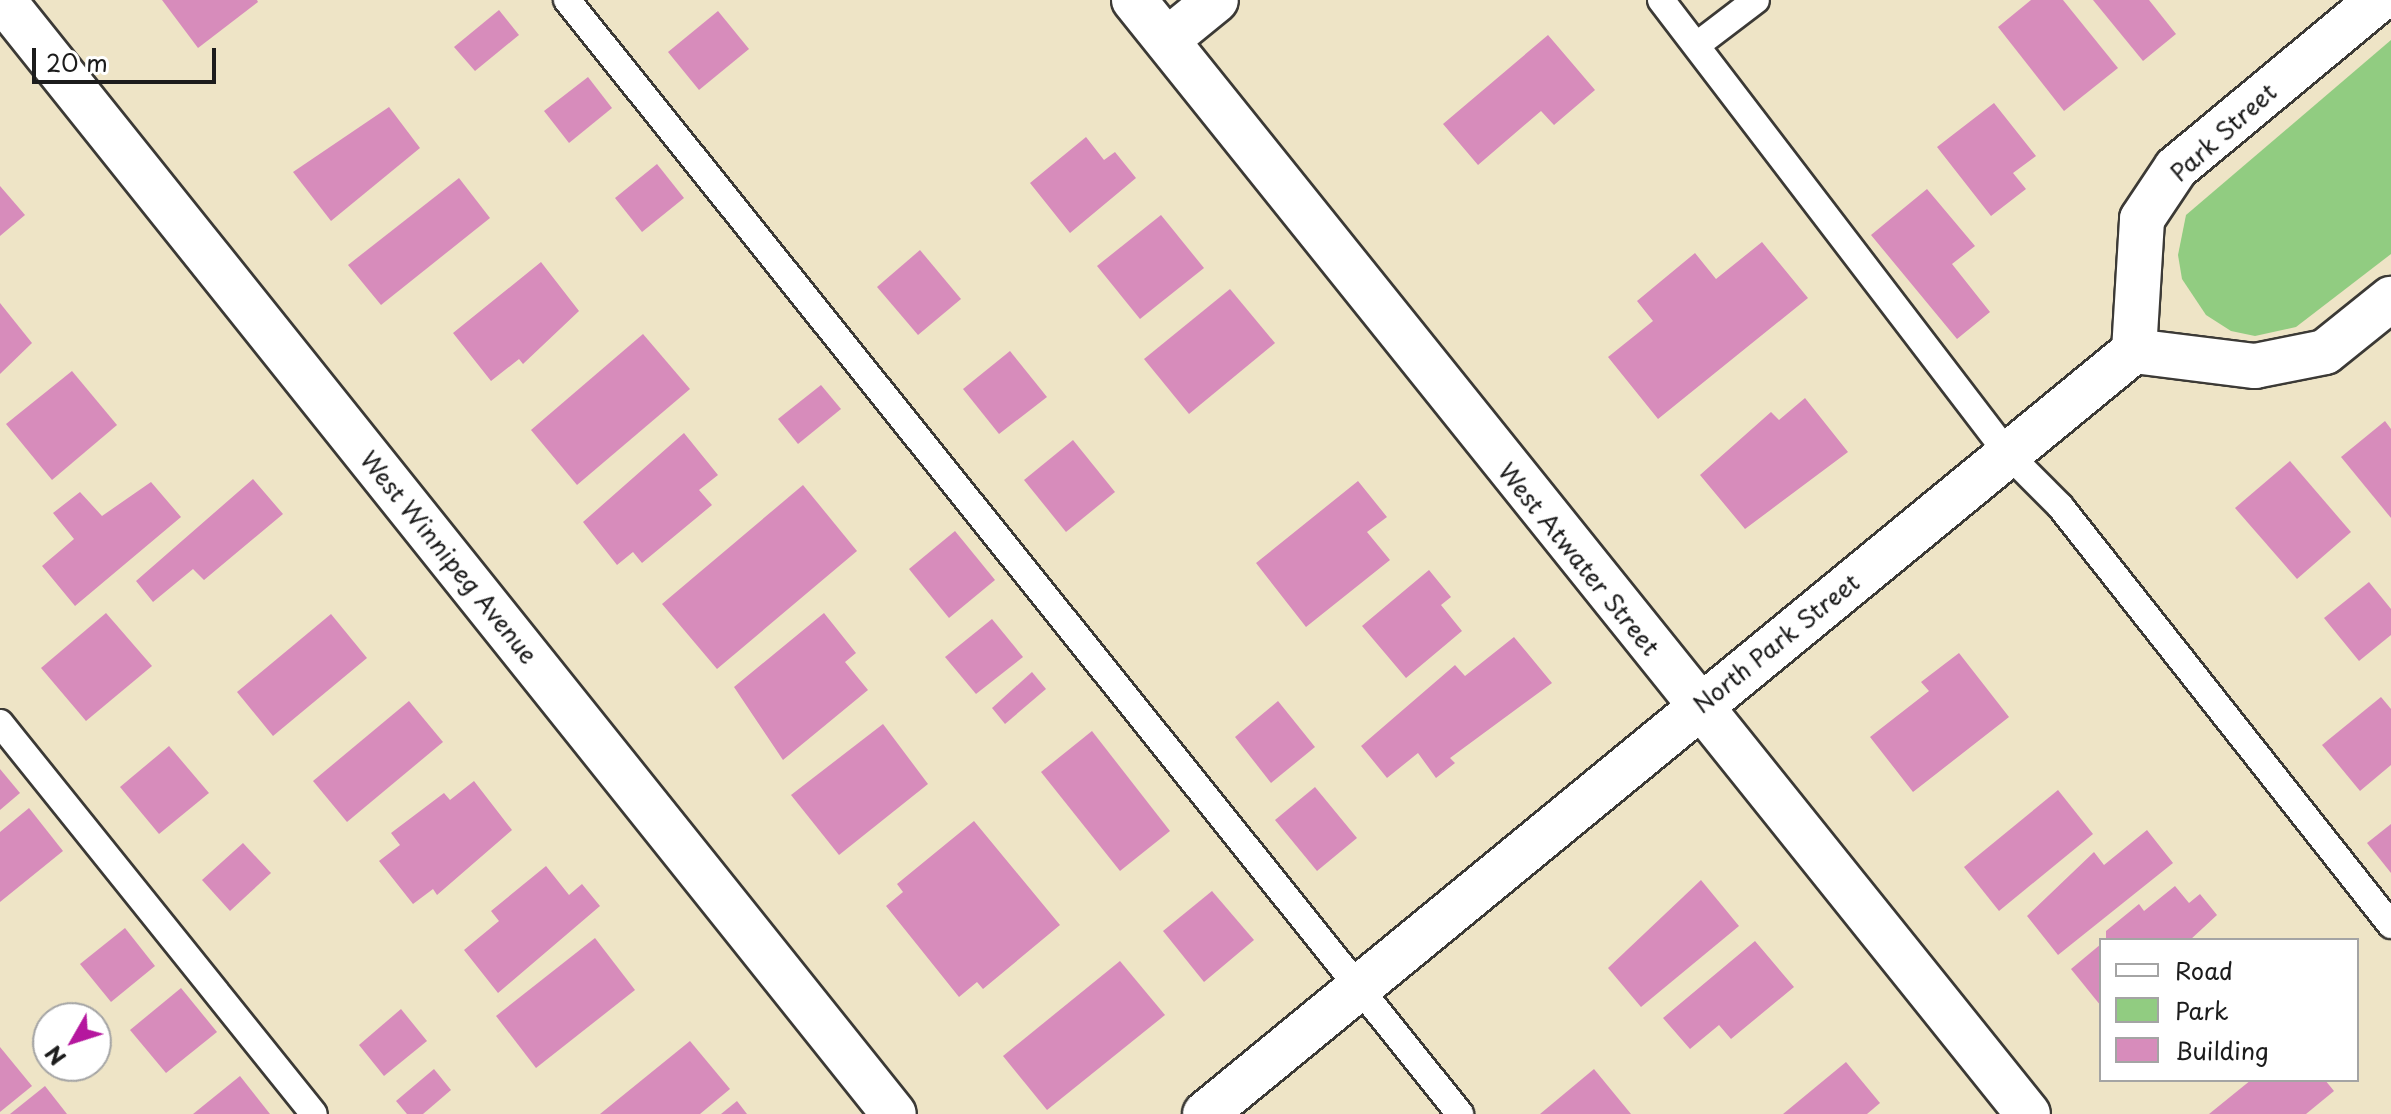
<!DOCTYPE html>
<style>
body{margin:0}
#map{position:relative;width:2391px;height:1114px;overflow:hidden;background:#eee4c6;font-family:"Playpen Sans",sans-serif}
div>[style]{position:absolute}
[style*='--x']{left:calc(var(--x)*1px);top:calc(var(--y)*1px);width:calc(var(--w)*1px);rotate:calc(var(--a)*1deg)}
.green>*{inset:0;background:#91cc81}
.building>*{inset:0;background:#d78cbb}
.roads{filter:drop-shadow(2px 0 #3c3a36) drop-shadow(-2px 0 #3c3a36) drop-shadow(0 2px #3c3a36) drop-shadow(0 -2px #3c3a36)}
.service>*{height:26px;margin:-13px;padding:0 13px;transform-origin:13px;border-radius:13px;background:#fff}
.minor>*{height:44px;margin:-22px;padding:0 22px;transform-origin:22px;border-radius:22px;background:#fff}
span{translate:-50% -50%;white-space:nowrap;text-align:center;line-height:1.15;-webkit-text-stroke:8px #fff;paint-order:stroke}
.street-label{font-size:24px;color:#1c1c1c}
.legend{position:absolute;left:2099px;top:938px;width:260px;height:144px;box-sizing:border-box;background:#fff;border:2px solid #a4a4a4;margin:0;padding:10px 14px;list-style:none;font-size:24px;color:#1c1c1c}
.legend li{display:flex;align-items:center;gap:16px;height:40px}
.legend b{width:40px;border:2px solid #a4a4a4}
.north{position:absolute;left:32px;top:1002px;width:80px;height:80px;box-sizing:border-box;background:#fff;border:2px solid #a4a4a4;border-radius:50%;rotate:231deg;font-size:22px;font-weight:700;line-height:32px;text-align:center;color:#1c1c1c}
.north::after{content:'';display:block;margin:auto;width:28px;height:36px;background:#b5179e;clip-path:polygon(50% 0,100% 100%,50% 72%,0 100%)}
.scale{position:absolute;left:32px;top:48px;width:184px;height:36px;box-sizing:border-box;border:4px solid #1c1c1c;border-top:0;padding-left:10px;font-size:24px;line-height:28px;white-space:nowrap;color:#1c1c1c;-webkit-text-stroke:6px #fff;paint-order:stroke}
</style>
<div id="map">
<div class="green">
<i style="clip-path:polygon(2391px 40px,2391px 254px,2296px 327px,2255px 336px,2231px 331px,2206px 315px,2182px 279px,2178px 255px,2186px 215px)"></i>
</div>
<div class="building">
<i style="clip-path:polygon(162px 0,257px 0,258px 2px,198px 48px)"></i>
<i style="clip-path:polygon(2031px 0,2063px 0,2118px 68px,2064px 111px,1998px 27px)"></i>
<i style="clip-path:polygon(2093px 0,2149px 0,2176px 34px,2143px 61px)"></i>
<i style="clip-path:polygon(499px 10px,519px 35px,475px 71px,454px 47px)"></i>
<i style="clip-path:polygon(718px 11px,749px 49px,699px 90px,668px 52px)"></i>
<i style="clip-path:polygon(1548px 35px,1595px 90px,1554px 125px,1541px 111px,1478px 165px,1443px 124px)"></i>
<i style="clip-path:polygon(588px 77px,612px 108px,569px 143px,544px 111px)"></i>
<i style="clip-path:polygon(1994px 103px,2036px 156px,2013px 173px,2026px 189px,1991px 216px,1937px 147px)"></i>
<i style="clip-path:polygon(389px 107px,420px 148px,331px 221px,293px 172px)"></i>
<i style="clip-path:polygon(1086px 137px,1104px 160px,1115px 152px,1136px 178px,1070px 233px,1030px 183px)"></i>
<i style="clip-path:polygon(657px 164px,684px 198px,642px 232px,615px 198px)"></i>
<i style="clip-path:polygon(459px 178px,490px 218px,381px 305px,348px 265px)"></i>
<i style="clip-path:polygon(0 186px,25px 215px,0 236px)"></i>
<i style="clip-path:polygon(1927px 189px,1975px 246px,1952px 264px,1990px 312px,1957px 339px,1871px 235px)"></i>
<i style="clip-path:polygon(1161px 215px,1204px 268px,1140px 319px,1097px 266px)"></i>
<i style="clip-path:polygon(1762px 242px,1808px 298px,1658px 419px,1608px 357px,1653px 321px,1637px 301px,1695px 253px,1716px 279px)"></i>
<i style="clip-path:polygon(920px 250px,961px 299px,918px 335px,877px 287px)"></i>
<i style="clip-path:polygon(541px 262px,579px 311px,523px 364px,519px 359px,491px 381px,453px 333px)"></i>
<i style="clip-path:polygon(1230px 289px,1275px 343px,1189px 414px,1144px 359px)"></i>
<i style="clip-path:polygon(0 303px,32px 343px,0 374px)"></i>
<i style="clip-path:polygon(643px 334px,690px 389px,577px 485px,531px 430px)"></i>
<i style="clip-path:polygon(1010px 351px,1047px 397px,999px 434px,963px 389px)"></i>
<i style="clip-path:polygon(72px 371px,117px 425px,52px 480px,6px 424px)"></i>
<i style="clip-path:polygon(821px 385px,841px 409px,798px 444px,778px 419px)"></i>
<i style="clip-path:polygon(1805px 398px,1848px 452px,1745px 529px,1700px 475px,1771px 412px,1779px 420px)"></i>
<i style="clip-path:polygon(2385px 421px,2391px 429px,2391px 518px,2341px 457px)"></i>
<i style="clip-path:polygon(684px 433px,718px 475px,699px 490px,712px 505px,642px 563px,633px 552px,617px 565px,583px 522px)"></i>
<i style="clip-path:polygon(1073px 440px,1115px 492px,1066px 532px,1024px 480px)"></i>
<i style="clip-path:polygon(2290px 461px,2351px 532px,2297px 579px,2235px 508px)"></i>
<i style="clip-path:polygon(253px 479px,283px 514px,204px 580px,193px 569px,153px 602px,136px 581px)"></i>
<i style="clip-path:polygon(1358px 481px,1387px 517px,1367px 532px,1390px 560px,1306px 627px,1256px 563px)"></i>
<i style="clip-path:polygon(151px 482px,181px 517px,75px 606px,42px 566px,74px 539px,53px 513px,80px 492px,102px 516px)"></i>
<i style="clip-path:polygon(803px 485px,857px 551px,717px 669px,662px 604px)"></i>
<i style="clip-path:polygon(955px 531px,995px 580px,949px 618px,909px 569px)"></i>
<i style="clip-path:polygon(1429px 570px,1451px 597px,1441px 605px,1462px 631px,1406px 678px,1362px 626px)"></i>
<i style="clip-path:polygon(2369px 582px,2391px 609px,2391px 635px,2359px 661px,2324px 618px)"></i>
<i style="clip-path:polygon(106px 613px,152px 666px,86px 721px,41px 668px)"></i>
<i style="clip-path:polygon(824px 613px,856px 653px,845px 662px,868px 690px,783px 760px,734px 687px)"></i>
<i style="clip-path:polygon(331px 614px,367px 658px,273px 736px,237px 692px)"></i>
<i style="clip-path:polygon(992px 619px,1023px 657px,976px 694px,945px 657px)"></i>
<i style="clip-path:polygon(1514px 637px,1552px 683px,1450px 758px,1455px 763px,1436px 778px,1418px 753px,1387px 778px,1361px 746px,1455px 665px,1465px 676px)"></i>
<i style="clip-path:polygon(1959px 653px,2009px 717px,1913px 792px,1870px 737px,1929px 691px,1921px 682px)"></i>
<i style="clip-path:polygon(1032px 672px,1046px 689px,1005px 724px,992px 708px)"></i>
<i style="clip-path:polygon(2381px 697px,2391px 709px,2391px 765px,2360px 791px,2322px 745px)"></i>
<i style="clip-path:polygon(409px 701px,443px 742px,347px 822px,313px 781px)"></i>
<i style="clip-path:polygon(1278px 701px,1315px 747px,1271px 783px,1235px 737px)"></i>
<i style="clip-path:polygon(883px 724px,928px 784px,839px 855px,791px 795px)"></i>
<i style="clip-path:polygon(1092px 731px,1170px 831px,1120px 871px,1041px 772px)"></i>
<i style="clip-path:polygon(169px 746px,209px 793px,159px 834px,120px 787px)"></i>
<i style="clip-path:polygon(0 769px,20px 793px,0 810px)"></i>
<i style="clip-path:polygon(474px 781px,512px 830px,437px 895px,433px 889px,413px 904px,379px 861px,400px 845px,391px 833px,444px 793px,450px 800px)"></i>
<i style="clip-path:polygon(1315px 787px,1357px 838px,1317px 871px,1275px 820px)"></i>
<i style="clip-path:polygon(2058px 790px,2093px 834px,1999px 911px,1964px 867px)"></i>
<i style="clip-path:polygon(29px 808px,63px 851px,0 902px,0 832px)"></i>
<i style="clip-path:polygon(974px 821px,1060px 925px,983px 989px,977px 982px,959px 997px,886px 906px,903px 892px,897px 884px)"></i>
<i style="clip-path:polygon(2391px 824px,2391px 873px,2367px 843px)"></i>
<i style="clip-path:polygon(2147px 830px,2173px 863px,2058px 955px,2027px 916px,2094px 852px,2104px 865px)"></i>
<i style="clip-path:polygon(243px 843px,271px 873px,230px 911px,202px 880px)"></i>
<i style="clip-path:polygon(546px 866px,569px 895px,582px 884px,600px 906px,498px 993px,464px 950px,499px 921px,491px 911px)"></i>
<i style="clip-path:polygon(1701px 880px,1739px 926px,1641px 1007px,1608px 968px)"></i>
<i style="clip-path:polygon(2175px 886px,2189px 903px,2200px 894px,2217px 915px,2190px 940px,2106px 940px,2106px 931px,2139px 904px,2144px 911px)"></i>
<i style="clip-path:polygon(1212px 891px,1254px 940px,1204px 982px,1163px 931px)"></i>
<i style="clip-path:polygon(125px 928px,155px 966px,111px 1002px,80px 964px)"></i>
<i style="clip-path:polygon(595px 938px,635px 990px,536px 1068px,496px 1016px)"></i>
<i style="clip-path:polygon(1755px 941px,1794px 987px,1731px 1039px,1719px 1025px,1690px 1049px,1663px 1018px)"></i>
<i style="clip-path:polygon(2101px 944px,2101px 1006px,2071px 969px)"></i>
<i style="clip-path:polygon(1120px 961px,1165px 1015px,1047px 1110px,1003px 1056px)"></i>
<i style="clip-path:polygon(181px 988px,217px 1032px,166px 1073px,130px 1030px)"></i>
<i style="clip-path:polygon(401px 1009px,427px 1041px,384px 1076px,359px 1045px)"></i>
<i style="clip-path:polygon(690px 1041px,730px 1089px,700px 1114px,600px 1114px)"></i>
<i style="clip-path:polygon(0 1047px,32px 1086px,0 1112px)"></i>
<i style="clip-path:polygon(1846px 1062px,1880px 1103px,1867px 1114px,1783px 1114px)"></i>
<i style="clip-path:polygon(434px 1069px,451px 1090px,423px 1114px,407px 1114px,396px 1101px)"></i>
<i style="clip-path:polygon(1594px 1069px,1631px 1114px,1540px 1114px)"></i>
<i style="clip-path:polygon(240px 1076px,270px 1114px,193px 1114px)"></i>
<i style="clip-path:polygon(2251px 1080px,2325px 1080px,2334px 1091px,2306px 1114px,2209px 1114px)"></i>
<i style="clip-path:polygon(45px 1086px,67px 1114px,10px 1114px)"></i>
<i style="clip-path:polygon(737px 1101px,747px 1114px,721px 1114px)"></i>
</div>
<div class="roads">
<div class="service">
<i style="--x:567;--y:0;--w:1428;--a:51.28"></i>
<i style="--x:1661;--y:0;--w:571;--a:52.61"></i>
<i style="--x:2008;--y:454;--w:74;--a:45"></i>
<i style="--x:2060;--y:506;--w:534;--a:51.69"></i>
<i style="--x:1697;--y:45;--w:74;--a:-37.3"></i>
<i style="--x:0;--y:723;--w:501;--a:51.23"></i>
</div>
<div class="minor">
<i style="--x:3;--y:0;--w:1426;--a:51.35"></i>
<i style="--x:1134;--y:0;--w:1428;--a:51.25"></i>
<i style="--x:1167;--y:40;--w:63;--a:-39.2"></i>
<i style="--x:2134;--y:351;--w:132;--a:-86.5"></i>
<i style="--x:2142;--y:219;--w:61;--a:-56.3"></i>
<i style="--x:2176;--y:168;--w:263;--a:-39.7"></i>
<i style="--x:2134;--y:351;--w:122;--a:7.1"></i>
<i style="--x:2255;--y:366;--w:71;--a:-11.3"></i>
<i style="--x:2325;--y:352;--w:85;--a:-38.8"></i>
<i style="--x:1205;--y:1114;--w:1202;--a:-39.4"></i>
</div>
</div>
<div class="street-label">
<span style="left:2223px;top:132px;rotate:-42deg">Park Street</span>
<span style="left:449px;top:557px;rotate:51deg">West Winnipeg Avenue</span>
<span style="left:1579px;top:559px;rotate:51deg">West Atwater Street</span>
<span style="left:1776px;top:643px;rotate:-39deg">North Park Street</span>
</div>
<ul class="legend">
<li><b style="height:10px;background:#fff"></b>Road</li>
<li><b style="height:22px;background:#91cc81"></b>Park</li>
<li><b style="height:22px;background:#d78cbb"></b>Building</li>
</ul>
<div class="north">N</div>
<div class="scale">20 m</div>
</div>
